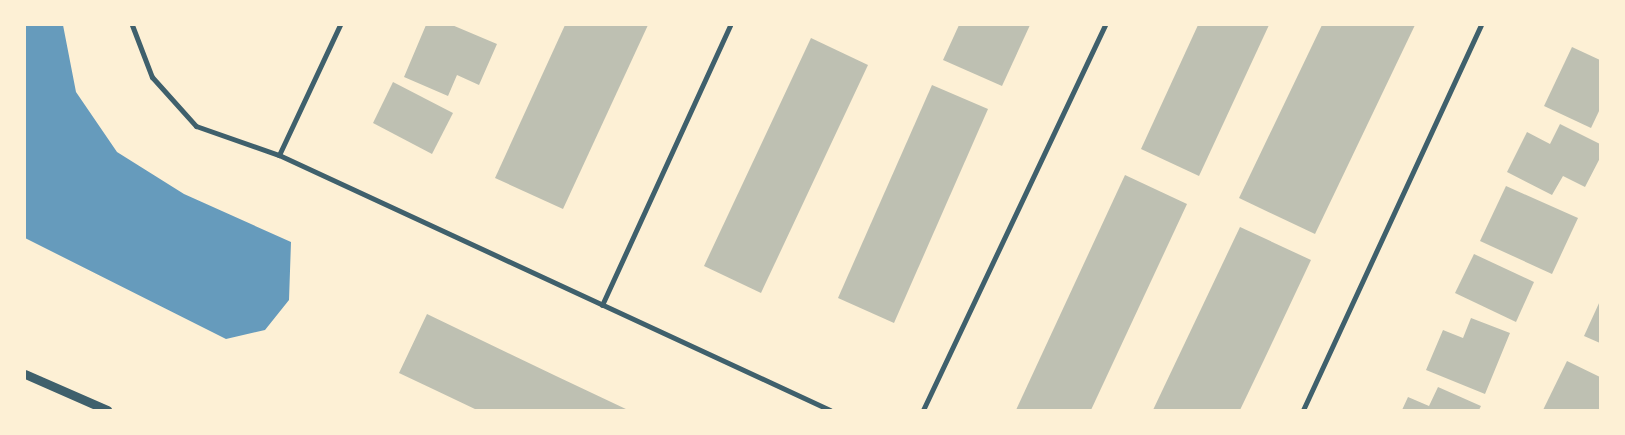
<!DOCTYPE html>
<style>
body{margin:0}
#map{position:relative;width:1625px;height:435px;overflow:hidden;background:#fdf0d5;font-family:Jost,sans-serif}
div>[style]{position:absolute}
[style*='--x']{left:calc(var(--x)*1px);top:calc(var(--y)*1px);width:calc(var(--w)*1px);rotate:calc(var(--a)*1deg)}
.water>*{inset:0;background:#669bbc}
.building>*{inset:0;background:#bec0b2}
.minor>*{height:5px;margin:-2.5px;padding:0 2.5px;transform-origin:2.5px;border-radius:2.5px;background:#3f606c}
.tertiary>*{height:9px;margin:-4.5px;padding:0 4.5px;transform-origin:4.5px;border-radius:4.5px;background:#3f606c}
span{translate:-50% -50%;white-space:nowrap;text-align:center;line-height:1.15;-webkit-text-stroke:5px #fdf0d5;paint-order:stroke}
.frame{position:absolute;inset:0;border:26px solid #fdf0d5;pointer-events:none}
</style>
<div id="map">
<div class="water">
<i style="clip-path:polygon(25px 25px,63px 25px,76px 92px,117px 152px,184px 194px,291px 242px,289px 300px,265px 330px,226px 339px,25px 238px)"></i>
</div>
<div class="building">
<i style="clip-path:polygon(426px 25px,452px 25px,497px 44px,479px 85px,457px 75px,448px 96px,404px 77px)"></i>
<i style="clip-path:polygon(565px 25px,648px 25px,563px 209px,495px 178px)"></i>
<i style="clip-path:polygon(959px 25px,1030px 25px,1002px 86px,943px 60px)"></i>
<i style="clip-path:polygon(1198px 25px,1269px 25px,1199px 176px,1141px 149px)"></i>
<i style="clip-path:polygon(1322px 25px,1415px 25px,1315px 234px,1239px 198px)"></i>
<i style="clip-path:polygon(811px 38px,868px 65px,761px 293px,704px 266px)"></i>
<i style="clip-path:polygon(1572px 47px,1600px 60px,1600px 109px,1591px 128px,1544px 106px)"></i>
<i style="clip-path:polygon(393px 82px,453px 113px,432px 154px,373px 123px)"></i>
<i style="clip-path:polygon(932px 85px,988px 109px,894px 323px,838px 298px)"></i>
<i style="clip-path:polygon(1560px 124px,1600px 144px,1600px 158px,1585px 187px,1563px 176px,1552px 195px,1507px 172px,1527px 132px,1550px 144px)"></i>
<i style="clip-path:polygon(1125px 175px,1187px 204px,1091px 410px,1016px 410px)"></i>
<i style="clip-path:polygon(1506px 186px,1578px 218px,1552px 274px,1480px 241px)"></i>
<i style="clip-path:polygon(1240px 227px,1311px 260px,1263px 362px,1240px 410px,1153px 410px)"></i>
<i style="clip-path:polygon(1474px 254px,1534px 282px,1516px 322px,1455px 293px)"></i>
<i style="clip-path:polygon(1600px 301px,1600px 343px,1584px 336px)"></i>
<i style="clip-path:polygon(427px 314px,556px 376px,628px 410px,477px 410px,435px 390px,399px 373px)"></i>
<i style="clip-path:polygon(1471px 318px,1510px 333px,1485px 394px,1426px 370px,1443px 330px,1463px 338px)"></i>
<i style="clip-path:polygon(1567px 361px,1600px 377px,1600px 410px,1543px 410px)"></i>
<i style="clip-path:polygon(1438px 387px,1481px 406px,1479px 410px,1402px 410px,1408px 397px,1429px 406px)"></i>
</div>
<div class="minor">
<i style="--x:132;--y:25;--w:56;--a:69"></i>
<i style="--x:152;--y:77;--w:66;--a:48.1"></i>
<i style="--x:196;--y:126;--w:88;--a:19.3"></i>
<i style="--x:279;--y:155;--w:607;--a:24.83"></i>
<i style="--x:279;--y:155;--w:144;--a:-64.9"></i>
<i style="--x:602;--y:305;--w:308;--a:-65.4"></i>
<i style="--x:923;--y:410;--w:426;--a:-64.7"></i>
<i style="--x:1303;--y:410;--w:424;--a:-65.2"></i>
</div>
<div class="tertiary">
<i style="--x:25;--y:374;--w:90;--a:23.7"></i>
</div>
<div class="frame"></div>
</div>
